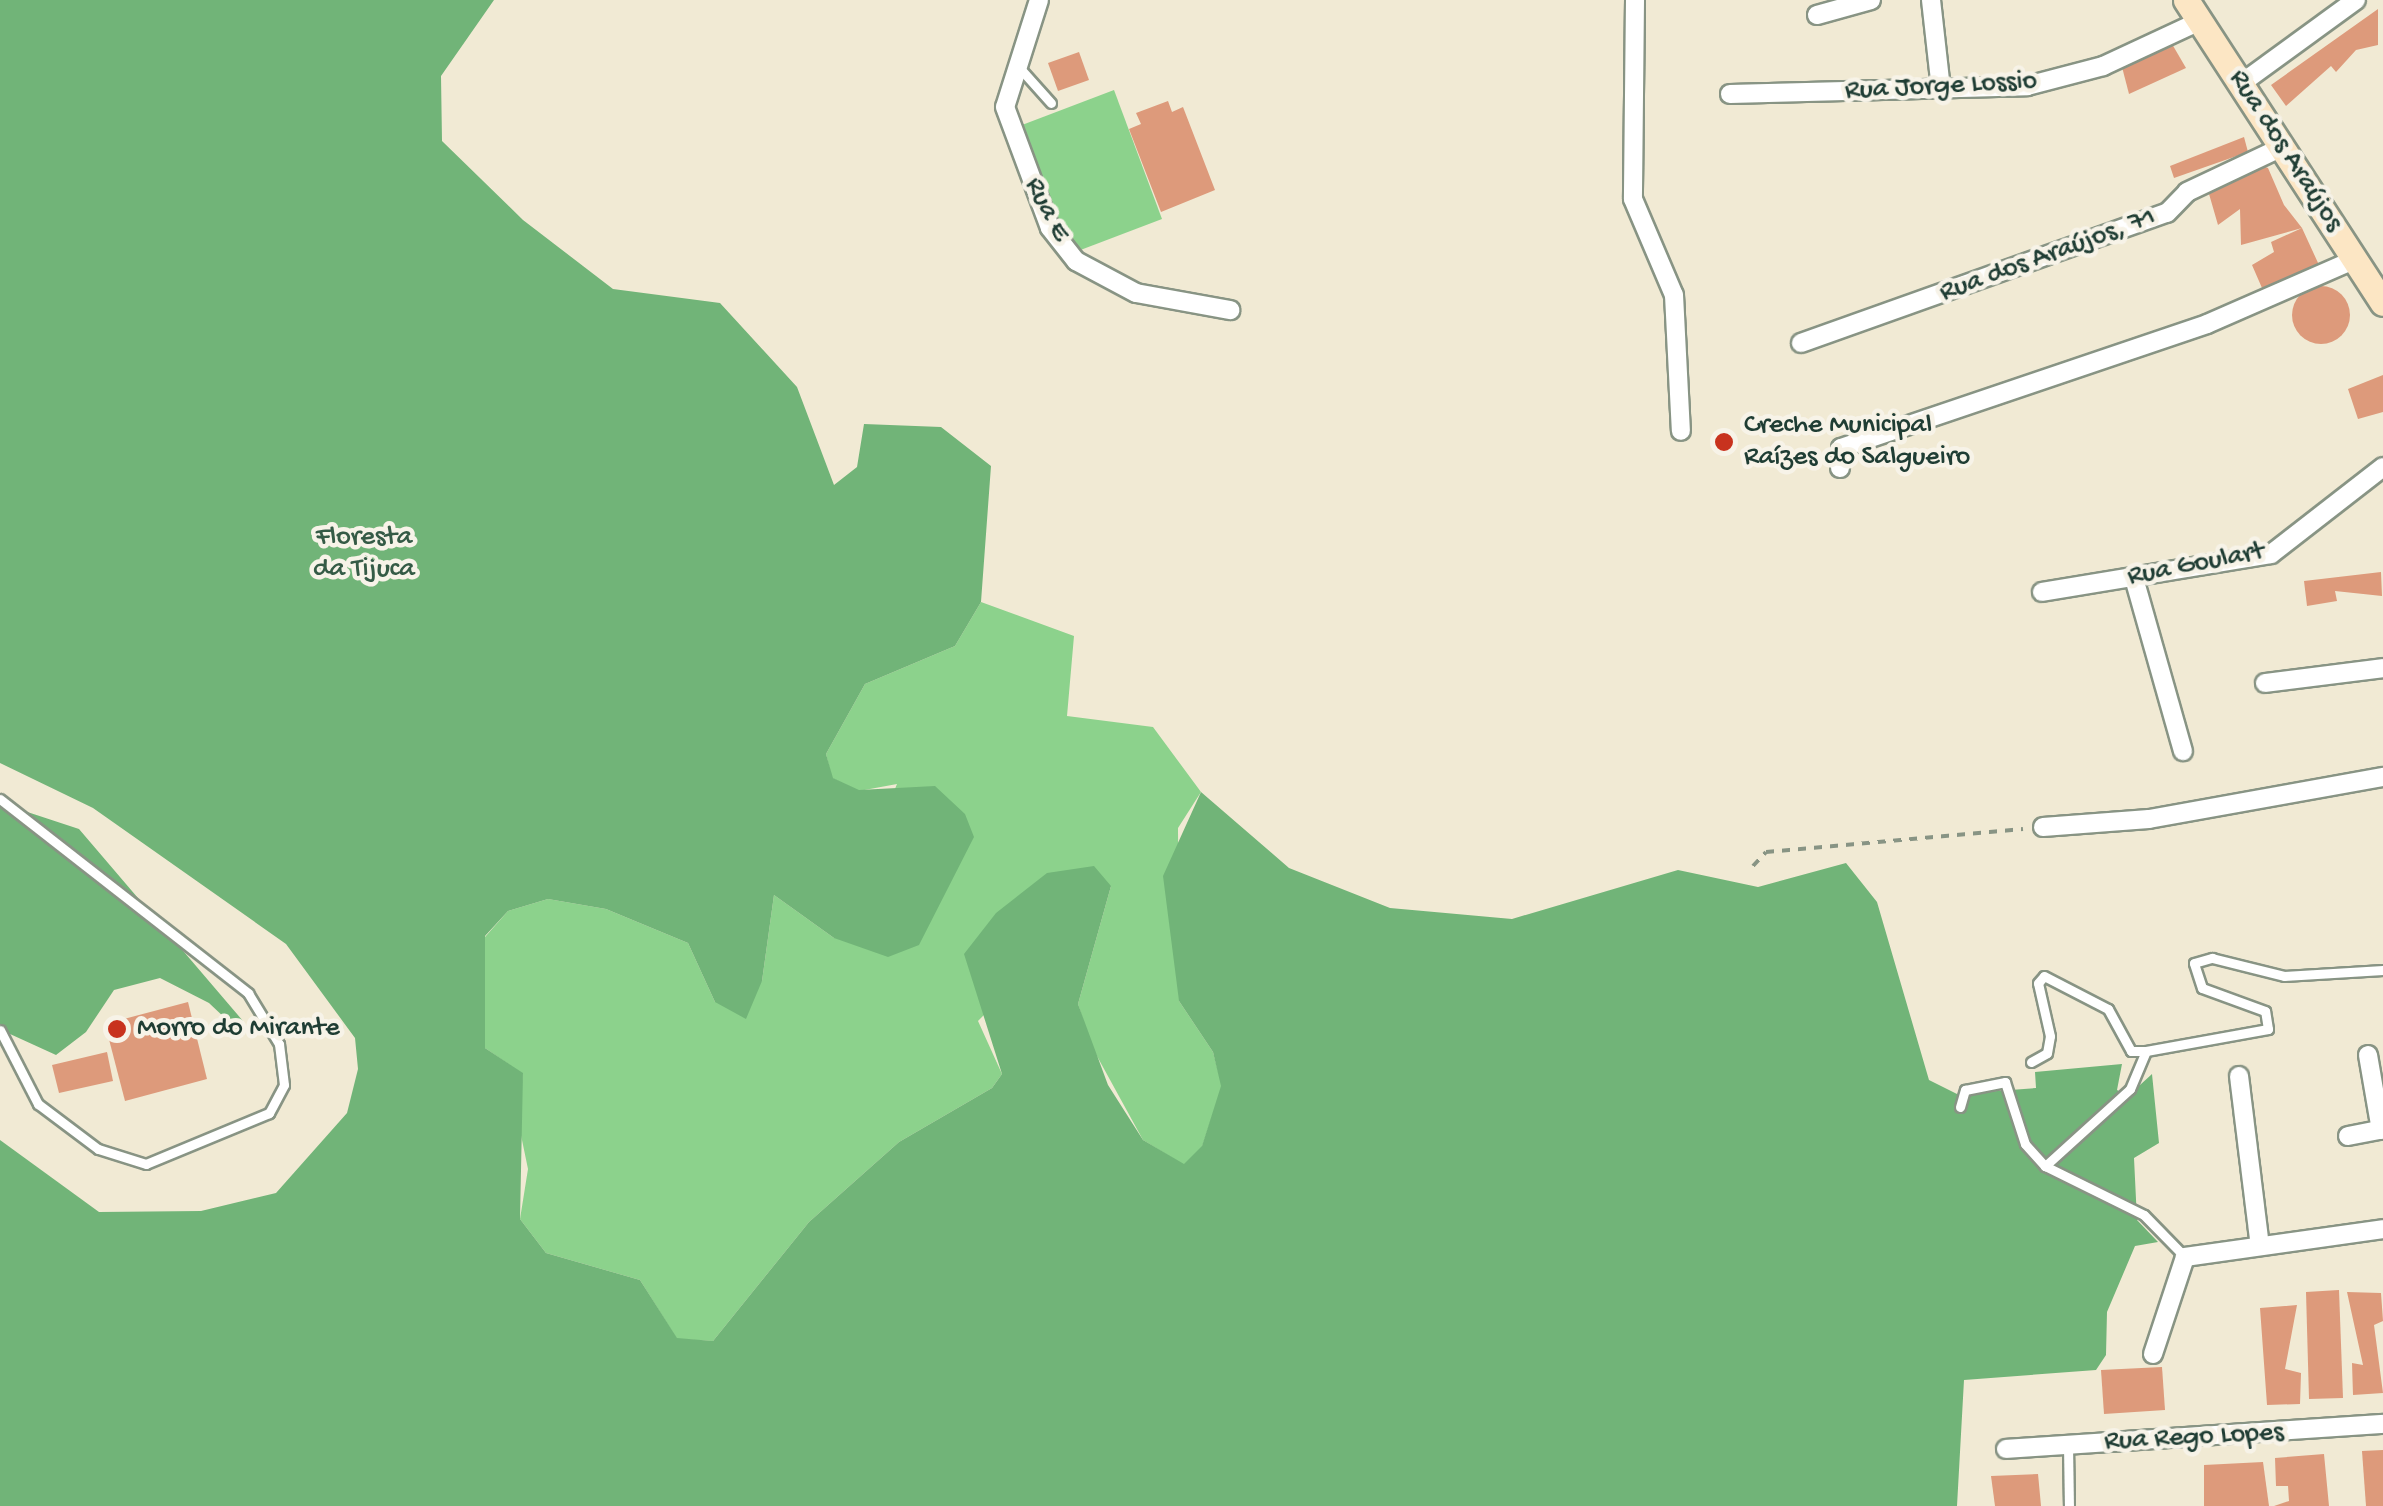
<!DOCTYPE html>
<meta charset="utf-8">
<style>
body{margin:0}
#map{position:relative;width:2383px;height:1506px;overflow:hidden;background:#f1ead4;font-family:"Gochi Hand",sans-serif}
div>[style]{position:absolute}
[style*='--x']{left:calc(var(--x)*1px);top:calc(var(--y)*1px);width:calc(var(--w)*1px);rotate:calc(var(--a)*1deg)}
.green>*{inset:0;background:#8cd28c}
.forest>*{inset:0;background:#71b478}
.building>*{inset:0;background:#dd9a7b}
.round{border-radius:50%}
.path>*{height:4px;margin-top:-2px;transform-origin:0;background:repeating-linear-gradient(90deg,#889484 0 8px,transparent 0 16px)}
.roads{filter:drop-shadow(2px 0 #889484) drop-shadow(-2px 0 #889484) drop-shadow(0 2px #889484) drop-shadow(0 -2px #889484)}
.lane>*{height:9px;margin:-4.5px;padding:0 4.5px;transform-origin:4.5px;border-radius:4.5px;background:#fff}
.street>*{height:18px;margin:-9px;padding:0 9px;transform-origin:9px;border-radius:9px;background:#fff}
.secondary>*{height:25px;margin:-12.5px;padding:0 12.5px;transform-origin:12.5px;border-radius:12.5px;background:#fce6c4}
.dots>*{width:28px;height:28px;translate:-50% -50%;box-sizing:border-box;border:5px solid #f7f3e8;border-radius:50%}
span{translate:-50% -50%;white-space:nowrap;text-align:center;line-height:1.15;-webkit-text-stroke:9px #f7f3e8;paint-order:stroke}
.street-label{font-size:28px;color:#1f3d34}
.poi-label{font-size:28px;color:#1f3d34}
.left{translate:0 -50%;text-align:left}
.park-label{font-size:28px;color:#355b46}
</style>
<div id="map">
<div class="green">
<i style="clip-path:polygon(1114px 90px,1162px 219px,1070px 254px,1022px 125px)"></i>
<i style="clip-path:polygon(981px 602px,1074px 636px,1067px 716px,1153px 727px,1201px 792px,1178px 828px,1179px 1001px,1213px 1052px,1222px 1086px,1202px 1147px,1184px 1165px,1143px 1140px,1092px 1047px,1078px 1004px,1111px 886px,978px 1021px,1002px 1074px,992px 1088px,899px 1142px,809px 1222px,713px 1341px,677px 1339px,640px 1280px,546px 1253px,520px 1219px,528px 1169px,517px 1116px,523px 1074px,485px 1048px,485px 937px,508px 911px,548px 899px,606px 909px,688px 943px,715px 1002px,762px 981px,774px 895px,834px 938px,897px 784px,859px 791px,832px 778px,826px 754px,865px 684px,955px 646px)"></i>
</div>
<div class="forest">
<i style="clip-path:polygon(0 0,494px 0,441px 76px,442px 141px,523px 220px,613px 289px,720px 303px,797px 387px,834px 485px,857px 467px,864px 424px,941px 427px,991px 466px,981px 602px,955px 646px,865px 684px,826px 754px,833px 778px,859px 790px,935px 786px,965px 814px,974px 837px,919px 945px,888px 957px,834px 938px,774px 895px,762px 981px,746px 1019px,715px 1002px,688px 943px,606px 909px,548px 899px,508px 911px,485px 936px,485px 1048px,523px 1073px,520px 1219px,546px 1253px,640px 1280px,677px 1338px,713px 1341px,809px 1222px,899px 1142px,992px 1088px,1002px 1074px,964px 954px,996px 913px,1047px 873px,1094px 866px,1111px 886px,1078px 1004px,1108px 1085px,1143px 1140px,1184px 1164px,1202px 1146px,1221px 1086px,1213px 1052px,1179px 1001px,1163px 876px,1201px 792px,1289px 868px,1390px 908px,1512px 919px,1678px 870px,1758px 887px,1846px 863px,1877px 902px,1929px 1080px,1957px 1094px,2036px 1088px,2035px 1072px,2122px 1064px,2117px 1090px,2128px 1096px,2152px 1074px,2159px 1143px,2134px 1158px,2137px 1220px,2158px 1242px,2135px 1246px,2107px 1312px,2106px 1355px,2096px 1370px,1964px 1380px,1957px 1506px,0 1506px,0 1140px,99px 1212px,201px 1211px,276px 1193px,347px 1113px,358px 1069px,355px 1038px,286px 944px,93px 808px,0 763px)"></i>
<i style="clip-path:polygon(0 803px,79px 829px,243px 1021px,244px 1036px,209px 1003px,160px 978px,114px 990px,86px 1032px,56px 1055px,10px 1034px,0 1024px)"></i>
</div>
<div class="building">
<i style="clip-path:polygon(2378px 9px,2378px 45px,2356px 50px,2336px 72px,2331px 66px,2286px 106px,2271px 85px)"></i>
<i style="clip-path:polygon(2172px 44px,2186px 68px,2129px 94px,2122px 67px)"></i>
<i style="clip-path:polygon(1079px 52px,1089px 80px,1058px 91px,1048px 63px)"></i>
<i style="clip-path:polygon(1168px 101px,1172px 112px,1183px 107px,1215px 190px,1161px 212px,1129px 129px,1141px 124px,1136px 113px)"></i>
<i style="clip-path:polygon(2244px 137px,2248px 152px,2174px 178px,2170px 166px)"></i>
<i style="clip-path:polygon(2260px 165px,2268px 168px,2284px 205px,2302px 228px,2319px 265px,2262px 288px,2252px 265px,2274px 252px,2271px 242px,2302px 228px,2241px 245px,2240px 209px,2218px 225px,2207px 187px)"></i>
<i class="round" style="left:2292px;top:286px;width:58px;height:58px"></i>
<i style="clip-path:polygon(2383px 375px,2383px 412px,2358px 419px,2348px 389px)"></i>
<i style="clip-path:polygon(2381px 572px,2382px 596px,2335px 591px,2337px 601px,2307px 606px,2304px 581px)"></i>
<i style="clip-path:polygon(188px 1002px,207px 1079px,125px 1101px,105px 1024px)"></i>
<i style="clip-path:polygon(107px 1052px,113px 1081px,59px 1093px,52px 1065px)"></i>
<i style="clip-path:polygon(2339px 1290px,2343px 1398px,2309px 1399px,2306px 1292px)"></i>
<i style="clip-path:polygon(2347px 1292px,2381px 1293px,2383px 1321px,2374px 1325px,2383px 1393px,2353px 1395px,2352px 1363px,2363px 1365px)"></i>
<i style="clip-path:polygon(2297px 1305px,2285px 1369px,2301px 1373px,2300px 1404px,2267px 1405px,2260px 1308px)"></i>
<i style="clip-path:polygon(2162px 1367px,2165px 1410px,2104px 1414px,2101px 1370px)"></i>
<i style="clip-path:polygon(2383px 1450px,2383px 1506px,2366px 1506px,2362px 1451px)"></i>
<i style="clip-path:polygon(2324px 1454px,2329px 1506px,2274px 1506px,2289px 1501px,2288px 1486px,2276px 1486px,2275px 1458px)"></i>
<i style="clip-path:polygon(2263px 1462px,2269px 1506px,2204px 1506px,2204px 1465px)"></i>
<i style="clip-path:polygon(2038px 1474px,2041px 1506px,1995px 1506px,1991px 1476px)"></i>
</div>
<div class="path">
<i style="--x:1753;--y:866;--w:19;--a:-47"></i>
<i style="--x:1766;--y:852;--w:258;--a:-5.1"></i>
</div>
<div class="roads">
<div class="lane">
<i style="--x:1017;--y:65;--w:51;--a:48.2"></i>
<i style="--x:0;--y:799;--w:315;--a:38"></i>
<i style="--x:248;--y:993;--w:60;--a:58.7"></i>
<i style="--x:279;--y:1044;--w:41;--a:83"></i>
<i style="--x:284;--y:1085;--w:32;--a:118"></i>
<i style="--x:269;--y:1113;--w:133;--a:157.5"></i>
<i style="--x:146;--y:1164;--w:50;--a:-162.6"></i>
<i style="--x:98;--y:1149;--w:75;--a:-143.1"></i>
<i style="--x:38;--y:1104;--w:83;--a:-117.2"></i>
<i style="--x:2146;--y:1051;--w:41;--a:112.8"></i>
<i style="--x:2130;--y:1089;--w:115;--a:137.8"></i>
<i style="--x:2045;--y:1166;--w:110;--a:26.3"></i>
<i style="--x:2144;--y:1215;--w:59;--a:45.7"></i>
<i style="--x:2031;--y:1062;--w:18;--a:-29"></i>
<i style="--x:2047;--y:1053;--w:17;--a:-80"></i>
<i style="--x:2050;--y:1036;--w:54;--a:-102.8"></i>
<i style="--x:2038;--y:983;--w:9;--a:-49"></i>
<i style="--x:2044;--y:976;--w:72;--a:27.3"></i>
<i style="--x:2108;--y:1009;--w:48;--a:61.3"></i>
<i style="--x:2131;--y:1051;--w:15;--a:0"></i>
<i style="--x:2146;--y:1051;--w:124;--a:-10.2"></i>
<i style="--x:2268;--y:1029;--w:18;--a:-99"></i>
<i style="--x:2265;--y:1011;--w:67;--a:-159.9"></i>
<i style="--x:2202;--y:988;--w:26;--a:-108"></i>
<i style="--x:2194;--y:963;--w:19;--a:-16"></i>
<i style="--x:2212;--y:958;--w:74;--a:14"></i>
<i style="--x:2284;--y:976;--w:99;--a:-3.5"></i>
<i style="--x:1960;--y:1107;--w:18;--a:-74"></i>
<i style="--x:1965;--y:1090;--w:41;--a:-11.3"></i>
<i style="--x:2005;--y:1082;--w:65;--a:72.1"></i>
<i style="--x:2025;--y:1144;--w:30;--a:48"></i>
<i style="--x:2068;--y:1445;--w:61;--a:89.1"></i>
</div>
<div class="street">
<i style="--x:1039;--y:0;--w:112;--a:107.6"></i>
<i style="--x:1005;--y:107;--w:129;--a:69.6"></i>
<i style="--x:1050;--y:228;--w:42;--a:51.8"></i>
<i style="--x:1076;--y:261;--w:68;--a:28.1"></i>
<i style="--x:1136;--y:293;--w:96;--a:10.3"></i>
<i style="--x:1635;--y:0;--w:199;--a:90.6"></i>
<i style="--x:1633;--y:199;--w:104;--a:66.9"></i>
<i style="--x:1674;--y:295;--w:136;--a:87.1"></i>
<i style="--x:1931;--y:0;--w:90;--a:83.6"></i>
<i style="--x:1817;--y:15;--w:56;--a:-15.5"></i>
<i style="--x:2242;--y:83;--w:141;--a:-36.1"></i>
<i style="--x:1730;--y:94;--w:297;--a:-1.5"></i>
<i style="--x:2027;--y:86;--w:79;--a:-14.7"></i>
<i style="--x:2103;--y:66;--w:107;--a:-24.9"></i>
<i style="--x:1801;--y:343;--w:388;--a:-19.6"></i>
<i style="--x:2167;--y:213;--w:29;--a:-46"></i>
<i style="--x:2187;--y:192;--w:105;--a:-25.3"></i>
<i style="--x:1840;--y:468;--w:20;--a:-87"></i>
<i style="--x:1841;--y:448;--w:386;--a:-18.7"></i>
<i style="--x:2207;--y:324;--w:163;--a:-23.6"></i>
<i style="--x:2134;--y:578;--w:180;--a:74.2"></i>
<i style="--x:2042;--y:592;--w:232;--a:-9.4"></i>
<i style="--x:2271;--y:554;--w:142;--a:-37.8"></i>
<i style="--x:2265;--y:683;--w:119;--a:-7.2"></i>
<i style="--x:2043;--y:827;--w:106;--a:-4.3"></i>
<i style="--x:2149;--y:819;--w:238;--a:-10.2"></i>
<i style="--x:2368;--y:1055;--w:76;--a:80.2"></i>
<i style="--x:2239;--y:1076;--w:165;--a:83"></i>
<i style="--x:2348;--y:1136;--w:36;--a:-11"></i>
<i style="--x:2153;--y:1354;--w:102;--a:-71.7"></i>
<i style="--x:2185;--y:1257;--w:200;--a:-8"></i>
<i style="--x:2006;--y:1449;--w:378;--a:-3.8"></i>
</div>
<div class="secondary">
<i style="--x:2186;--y:0;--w:361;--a:57"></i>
</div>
</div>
<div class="dots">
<i style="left:1724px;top:442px;background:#c8321e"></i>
<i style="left:117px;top:1029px;background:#c8321e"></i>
</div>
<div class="street-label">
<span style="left:1941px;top:87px;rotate:-3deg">Rua Jorge Lossio</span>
<span style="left:2285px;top:151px;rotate:57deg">Rua dos Araújos</span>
<span style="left:1046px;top:210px;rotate:63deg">Rua E</span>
<span style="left:2048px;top:256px;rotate:-20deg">Rua dos Araújos, 71</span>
<span style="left:2196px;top:565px;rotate:-11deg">Rua Goulart</span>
<span style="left:2194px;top:1438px;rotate:-3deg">Rua Rego Lopes</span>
</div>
<div class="poi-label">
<span class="left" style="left:1744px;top:442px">Creche Municipal<br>Raízes do Salgueiro</span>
<span class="left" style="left:137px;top:1029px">Morro do Mirante</span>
</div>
<div class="park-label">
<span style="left:364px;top:554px">Floresta<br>da Tijuca</span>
</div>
</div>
